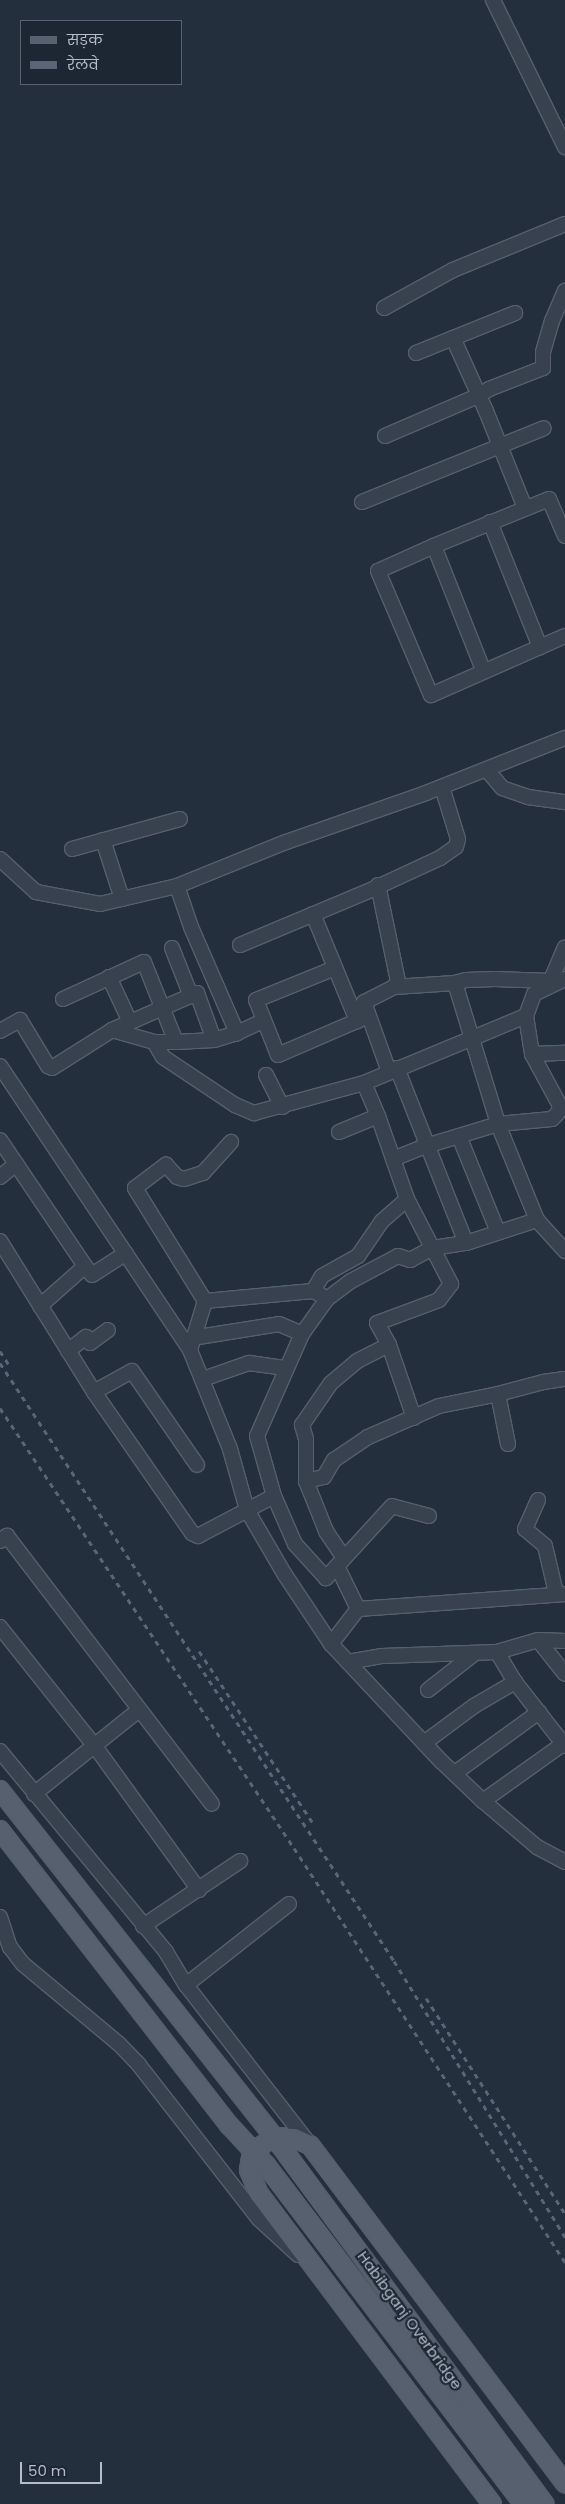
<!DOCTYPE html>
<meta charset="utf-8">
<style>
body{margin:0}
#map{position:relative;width:565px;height:2504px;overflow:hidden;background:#242f3e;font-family:Poppins,"Noto Sans Devanagari",sans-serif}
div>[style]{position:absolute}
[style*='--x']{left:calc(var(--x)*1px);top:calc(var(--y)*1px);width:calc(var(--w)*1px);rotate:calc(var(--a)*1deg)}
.roads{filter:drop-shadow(1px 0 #565f6c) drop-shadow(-1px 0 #565f6c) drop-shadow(0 1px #565f6c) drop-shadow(0 -1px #565f6c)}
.minor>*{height:14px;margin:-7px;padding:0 7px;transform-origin:7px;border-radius:7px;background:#38414e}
.major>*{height:18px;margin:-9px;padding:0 9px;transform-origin:9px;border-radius:9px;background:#56606e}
.rail>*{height:3px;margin-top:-1.5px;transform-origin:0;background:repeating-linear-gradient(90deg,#5a6575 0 5px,transparent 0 10px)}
span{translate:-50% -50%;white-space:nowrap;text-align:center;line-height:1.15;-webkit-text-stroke:4.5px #1d2633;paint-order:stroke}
.street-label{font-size:15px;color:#b4bcc9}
.legend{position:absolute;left:20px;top:20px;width:162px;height:65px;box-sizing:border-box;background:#1d2633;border:1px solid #59626f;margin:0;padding:6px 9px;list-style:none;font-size:15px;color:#b4bcc9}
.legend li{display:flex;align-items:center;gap:10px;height:25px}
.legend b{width:25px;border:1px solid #59626f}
.scale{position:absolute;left:20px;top:2462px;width:82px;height:22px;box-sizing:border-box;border:2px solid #b4bcc9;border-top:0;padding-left:6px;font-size:15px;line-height:18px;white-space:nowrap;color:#b4bcc9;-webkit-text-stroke:4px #1d2633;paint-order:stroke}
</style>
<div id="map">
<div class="roads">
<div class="minor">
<i style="--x:493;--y:0;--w:164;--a:63.9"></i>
<i style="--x:384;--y:308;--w:79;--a:-28.8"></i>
<i style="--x:453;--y:270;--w:121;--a:-22.3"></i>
<i style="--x:453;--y:338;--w:80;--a:65.7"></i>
<i style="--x:486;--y:411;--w:105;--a:68.1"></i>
<i style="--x:416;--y:353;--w:107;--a:-22"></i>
<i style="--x:385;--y:436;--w:101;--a:-23.3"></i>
<i style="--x:478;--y:396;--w:13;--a:-32"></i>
<i style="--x:489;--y:389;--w:58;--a:-21.3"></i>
<i style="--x:543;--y:368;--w:16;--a:-90"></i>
<i style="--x:543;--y:352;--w:32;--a:-74"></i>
<i style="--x:552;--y:321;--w:33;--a:-67"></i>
<i style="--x:362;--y:502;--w:196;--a:-22.1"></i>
<i style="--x:490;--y:522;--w:135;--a:68.2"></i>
<i style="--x:565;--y:536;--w:40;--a:-113.4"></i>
<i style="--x:549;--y:499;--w:124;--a:157.8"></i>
<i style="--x:434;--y:546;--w:61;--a:155.9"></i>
<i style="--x:378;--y:571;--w:135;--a:66.9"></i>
<i style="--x:431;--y:695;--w:146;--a:-23.8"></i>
<i style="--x:434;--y:546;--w:133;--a:68.4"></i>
<i style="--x:487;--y:770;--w:23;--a:50"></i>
<i style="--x:502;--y:788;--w:28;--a:19"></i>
<i style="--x:528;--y:797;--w:37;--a:8"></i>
<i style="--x:103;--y:840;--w:62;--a:72.1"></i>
<i style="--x:72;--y:849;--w:112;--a:-15.5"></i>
<i style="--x:0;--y:859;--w:49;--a:42.5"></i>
<i style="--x:36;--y:892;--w:65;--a:10.6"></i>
<i style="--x:100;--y:904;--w:79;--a:-13.2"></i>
<i style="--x:177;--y:886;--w:118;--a:-22"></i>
<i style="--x:286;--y:842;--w:148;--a:-19.3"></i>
<i style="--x:426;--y:793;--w:149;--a:-21.6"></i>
<i style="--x:378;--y:885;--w:99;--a:78.3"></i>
<i style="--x:398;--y:982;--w:6;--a:129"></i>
<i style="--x:394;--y:987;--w:34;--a:153"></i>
<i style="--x:364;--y:1002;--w:74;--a:70.3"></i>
<i style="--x:177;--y:886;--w:43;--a:71.1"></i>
<i style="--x:191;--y:927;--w:116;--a:66.5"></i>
<i style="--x:313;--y:914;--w:116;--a:67.6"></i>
<i style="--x:240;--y:945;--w:144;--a:-22.8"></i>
<i style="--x:373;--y:889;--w:74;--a:-24.8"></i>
<i style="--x:440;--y:858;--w:19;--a:-35"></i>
<i style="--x:456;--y:847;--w:8;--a:-76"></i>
<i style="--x:458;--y:839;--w:54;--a:-107.1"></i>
<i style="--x:172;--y:948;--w:52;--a:68.4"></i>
<i style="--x:335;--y:968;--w:85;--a:157.9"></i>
<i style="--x:256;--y:1000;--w:59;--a:68.2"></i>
<i style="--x:278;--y:1055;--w:98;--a:-23.4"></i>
<i style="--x:109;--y:977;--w:50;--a:65"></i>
<i style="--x:550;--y:981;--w:55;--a:-177.9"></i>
<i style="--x:495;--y:979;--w:29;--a:178"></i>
<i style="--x:466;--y:980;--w:11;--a:165"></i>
<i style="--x:455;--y:983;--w:147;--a:73"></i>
<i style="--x:498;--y:1124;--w:104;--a:67.9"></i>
<i style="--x:537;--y:1220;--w:42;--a:47.9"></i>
<i style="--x:394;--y:987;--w:61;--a:-3.8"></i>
<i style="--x:548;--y:987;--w:43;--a:-67"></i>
<i style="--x:63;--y:999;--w:89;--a:-24.6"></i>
<i style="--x:144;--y:962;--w:86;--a:68.2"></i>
<i style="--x:112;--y:1030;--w:44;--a:15.9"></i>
<i style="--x:154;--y:1042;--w:22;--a:0"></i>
<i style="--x:176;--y:1042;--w:38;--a:-3"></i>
<i style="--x:214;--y:1040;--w:24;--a:-17"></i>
<i style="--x:237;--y:1033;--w:29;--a:-25"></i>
<i style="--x:0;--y:1031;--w:23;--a:-29"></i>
<i style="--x:20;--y:1020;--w:54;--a:58.7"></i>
<i style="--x:48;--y:1066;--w:4;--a:27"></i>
<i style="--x:52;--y:1068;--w:71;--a:-32.3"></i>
<i style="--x:112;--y:1030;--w:93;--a:-23.5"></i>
<i style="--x:197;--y:993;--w:50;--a:70.1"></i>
<i style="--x:154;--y:1042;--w:17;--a:59"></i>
<i style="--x:163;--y:1057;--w:87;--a:33.7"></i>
<i style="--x:235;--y:1105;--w:21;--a:23"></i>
<i style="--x:254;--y:1113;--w:114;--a:-15.3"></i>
<i style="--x:364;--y:1083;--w:175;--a:-22.5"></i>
<i style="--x:526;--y:1016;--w:23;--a:-70"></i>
<i style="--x:534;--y:994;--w:34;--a:-26"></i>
<i style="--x:532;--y:1054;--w:33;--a:-2"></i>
<i style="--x:0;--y:1066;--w:342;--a:56.2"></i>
<i style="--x:190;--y:1350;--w:107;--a:68"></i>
<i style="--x:230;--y:1449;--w:63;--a:74.4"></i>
<i style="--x:247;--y:1510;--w:75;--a:59.7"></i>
<i style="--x:285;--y:1575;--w:83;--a:56.3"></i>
<i style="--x:331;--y:1644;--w:162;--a:46.8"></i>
<i style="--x:442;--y:1762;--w:57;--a:43.6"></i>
<i style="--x:483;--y:1801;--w:71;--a:40.4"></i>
<i style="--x:537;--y:1847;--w:32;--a:28"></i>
<i style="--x:397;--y:1068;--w:188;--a:68.5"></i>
<i style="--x:266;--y:1075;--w:36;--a:63"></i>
<i style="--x:364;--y:1083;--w:36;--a:67"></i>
<i style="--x:378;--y:1116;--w:88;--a:70.7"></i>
<i style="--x:407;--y:1199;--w:96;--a:62.6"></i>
<i style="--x:451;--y:1284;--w:20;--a:127"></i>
<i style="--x:439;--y:1300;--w:66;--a:159.6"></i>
<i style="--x:377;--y:1323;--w:25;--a:61"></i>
<i style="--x:389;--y:1345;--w:77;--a:71.1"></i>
<i style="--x:339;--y:1132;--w:42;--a:-22.3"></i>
<i style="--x:459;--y:1136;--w:104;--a:67.9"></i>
<i style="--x:0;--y:1140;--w:152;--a:56"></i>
<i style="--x:393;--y:1159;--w:35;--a:-22"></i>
<i style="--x:426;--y:1146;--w:75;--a:-17"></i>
<i style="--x:498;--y:1124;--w:54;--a:-5.3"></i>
<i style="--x:552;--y:1119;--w:7;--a:-45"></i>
<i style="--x:557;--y:1114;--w:6;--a:-59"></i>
<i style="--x:560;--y:1109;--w:5;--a:-101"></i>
<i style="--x:559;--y:1104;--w:57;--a:-118.4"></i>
<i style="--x:532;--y:1054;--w:38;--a:-99"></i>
<i style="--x:0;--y:1177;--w:21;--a:-39"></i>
<i style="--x:0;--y:1241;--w:178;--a:58.1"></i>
<i style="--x:94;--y:1392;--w:172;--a:55.2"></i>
<i style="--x:192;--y:1533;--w:7;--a:27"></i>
<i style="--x:198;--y:1536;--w:86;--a:-27.8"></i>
<i style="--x:313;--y:1291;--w:17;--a:-59"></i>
<i style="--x:322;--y:1276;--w:41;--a:-29.1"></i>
<i style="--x:358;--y:1256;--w:42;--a:-55.6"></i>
<i style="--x:382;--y:1221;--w:33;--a:-41"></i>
<i style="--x:205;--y:1301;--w:108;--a:-5.3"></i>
<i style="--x:313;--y:1291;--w:9;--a:27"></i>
<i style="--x:40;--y:1306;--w:60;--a:-41.6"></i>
<i style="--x:85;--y:1266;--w:11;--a:52"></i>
<i style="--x:92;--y:1275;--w:40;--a:-32.9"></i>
<i style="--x:192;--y:1338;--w:88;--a:-9.1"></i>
<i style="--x:279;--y:1324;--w:25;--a:23"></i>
<i style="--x:190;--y:1350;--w:51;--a:-73"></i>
<i style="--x:205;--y:1301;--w:133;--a:-121.8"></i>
<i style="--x:135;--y:1188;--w:39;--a:-37"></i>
<i style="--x:166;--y:1165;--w:16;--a:47"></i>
<i style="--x:177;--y:1177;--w:7;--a:16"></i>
<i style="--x:184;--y:1179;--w:20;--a:-18"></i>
<i style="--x:203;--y:1173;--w:42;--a:-47.9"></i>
<i style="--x:68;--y:1351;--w:23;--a:-38"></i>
<i style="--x:86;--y:1337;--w:7;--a:56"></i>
<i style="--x:90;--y:1343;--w:22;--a:-36"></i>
<i style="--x:203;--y:1379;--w:49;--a:-19.2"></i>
<i style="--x:249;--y:1363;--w:37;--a:8"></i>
<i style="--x:94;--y:1392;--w:43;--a:-28.9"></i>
<i style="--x:132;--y:1371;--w:114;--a:55.3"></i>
<i style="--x:498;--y:1394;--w:51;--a:78.7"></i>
<i style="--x:306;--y:1481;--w:18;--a:-13"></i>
<i style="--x:324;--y:1477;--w:20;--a:-60"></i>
<i style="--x:334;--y:1460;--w:41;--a:-34.1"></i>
<i style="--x:368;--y:1437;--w:77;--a:-23.6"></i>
<i style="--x:439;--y:1406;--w:60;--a:-11.5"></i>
<i style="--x:498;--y:1394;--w:47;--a:-14.9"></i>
<i style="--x:543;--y:1382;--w:22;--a:-8"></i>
<i style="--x:538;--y:1500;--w:32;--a:114"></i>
<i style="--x:525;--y:1529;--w:26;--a:40"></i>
<i style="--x:545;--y:1546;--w:48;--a:76.8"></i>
<i style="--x:429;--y:1516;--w:38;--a:-165"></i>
<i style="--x:392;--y:1506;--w:98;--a:132.5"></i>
<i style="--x:326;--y:1578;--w:46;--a:-132.4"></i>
<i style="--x:295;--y:1544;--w:52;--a:-113.6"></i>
<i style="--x:274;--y:1496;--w:62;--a:-105.8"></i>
<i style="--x:257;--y:1436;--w:111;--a:-66.2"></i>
<i style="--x:302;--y:1334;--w:43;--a:-54.5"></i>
<i style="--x:327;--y:1299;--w:30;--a:-37"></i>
<i style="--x:351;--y:1281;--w:53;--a:-28"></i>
<i style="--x:398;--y:1256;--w:13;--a:18"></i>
<i style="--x:410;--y:1260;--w:26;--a:-28"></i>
<i style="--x:433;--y:1248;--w:33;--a:-9"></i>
<i style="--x:466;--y:1243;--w:75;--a:-17.9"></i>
<i style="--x:0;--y:1541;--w:9;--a:-36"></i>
<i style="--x:7;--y:1536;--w:337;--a:52.6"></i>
<i style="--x:344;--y:1558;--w:32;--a:-124"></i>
<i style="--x:326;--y:1531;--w:54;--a:-111.8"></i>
<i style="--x:306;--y:1481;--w:42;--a:-90"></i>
<i style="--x:306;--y:1439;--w:15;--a:-106"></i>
<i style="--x:302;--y:1425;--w:51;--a:-55.4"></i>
<i style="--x:331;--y:1383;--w:34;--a:-40"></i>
<i style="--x:357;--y:1361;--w:36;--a:-27"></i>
<i style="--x:337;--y:1566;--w:48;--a:64"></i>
<i style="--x:0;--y:1627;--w:151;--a:51.5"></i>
<i style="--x:94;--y:1745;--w:179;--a:54.1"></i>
<i style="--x:538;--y:1640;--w:43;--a:51.5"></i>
<i style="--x:331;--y:1644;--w:44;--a:-52.4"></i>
<i style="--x:358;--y:1609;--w:208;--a:-4.1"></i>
<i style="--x:497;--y:1652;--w:35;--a:59"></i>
<i style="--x:515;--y:1682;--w:81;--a:52"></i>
<i style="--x:348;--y:1662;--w:35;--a:-10"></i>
<i style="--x:382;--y:1656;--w:115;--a:-2"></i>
<i style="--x:497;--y:1652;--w:43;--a:-16.3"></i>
<i style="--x:538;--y:1640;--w:27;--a:2"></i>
<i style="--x:428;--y:1690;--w:60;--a:-38.2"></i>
<i style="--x:424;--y:1743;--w:62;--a:-36.5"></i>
<i style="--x:474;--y:1706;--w:48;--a:-30.3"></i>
<i style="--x:0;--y:1751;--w:261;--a:50.4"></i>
<i style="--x:166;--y:1952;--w:39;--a:59"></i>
<i style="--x:186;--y:1985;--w:202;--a:52.2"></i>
<i style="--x:455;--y:1773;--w:104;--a:-36"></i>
<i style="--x:34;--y:1794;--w:134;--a:-38.7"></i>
<i style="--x:483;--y:1801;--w:98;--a:-35.5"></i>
<i style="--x:0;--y:1917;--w:32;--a:72"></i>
<i style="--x:10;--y:1947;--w:21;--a:53"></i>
<i style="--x:23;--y:1964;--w:125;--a:39.8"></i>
<i style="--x:119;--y:2044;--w:29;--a:46"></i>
<i style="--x:139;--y:2065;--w:195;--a:52.1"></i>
<i style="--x:259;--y:2219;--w:53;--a:42.7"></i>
<i style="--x:143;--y:1926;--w:117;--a:-33.8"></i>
<i style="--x:186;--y:1985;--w:131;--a:-38.2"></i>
</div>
<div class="major">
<i style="--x:0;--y:1790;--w:442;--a:51.7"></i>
<i style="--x:274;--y:2137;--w:456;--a:53.6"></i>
<i style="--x:0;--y:1830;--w:375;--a:52.2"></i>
<i style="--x:230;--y:2126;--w:53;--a:47.3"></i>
<i style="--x:266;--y:2165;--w:425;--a:52.8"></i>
<i style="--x:492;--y:2504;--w:388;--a:-126.9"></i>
<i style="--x:259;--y:2194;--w:26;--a:-113"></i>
<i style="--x:249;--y:2170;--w:18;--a:-81"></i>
<i style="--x:252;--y:2152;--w:27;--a:-34"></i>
<i style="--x:274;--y:2137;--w:20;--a:3"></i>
<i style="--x:294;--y:2138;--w:17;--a:24"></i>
<i style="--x:310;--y:2145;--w:424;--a:53"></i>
</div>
</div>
<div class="rail">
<i style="--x:0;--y:1351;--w:20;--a:57"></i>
<i style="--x:0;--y:1363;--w:716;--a:56.62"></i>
<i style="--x:394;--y:1961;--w:325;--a:58.2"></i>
<i style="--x:0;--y:1408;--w:529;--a:56.25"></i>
<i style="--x:294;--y:1848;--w:495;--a:56.8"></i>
<i style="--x:199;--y:1651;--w:205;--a:56.5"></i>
<i style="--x:426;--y:1998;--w:257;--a:57.2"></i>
</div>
<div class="street-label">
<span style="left:410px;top:2320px;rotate:54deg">Habibganj Overbridge</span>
</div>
<ul class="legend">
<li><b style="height:6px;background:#56606e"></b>सड़क</li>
<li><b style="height:6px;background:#5a6575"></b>रेलवे</li>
</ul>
<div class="scale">50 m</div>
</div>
